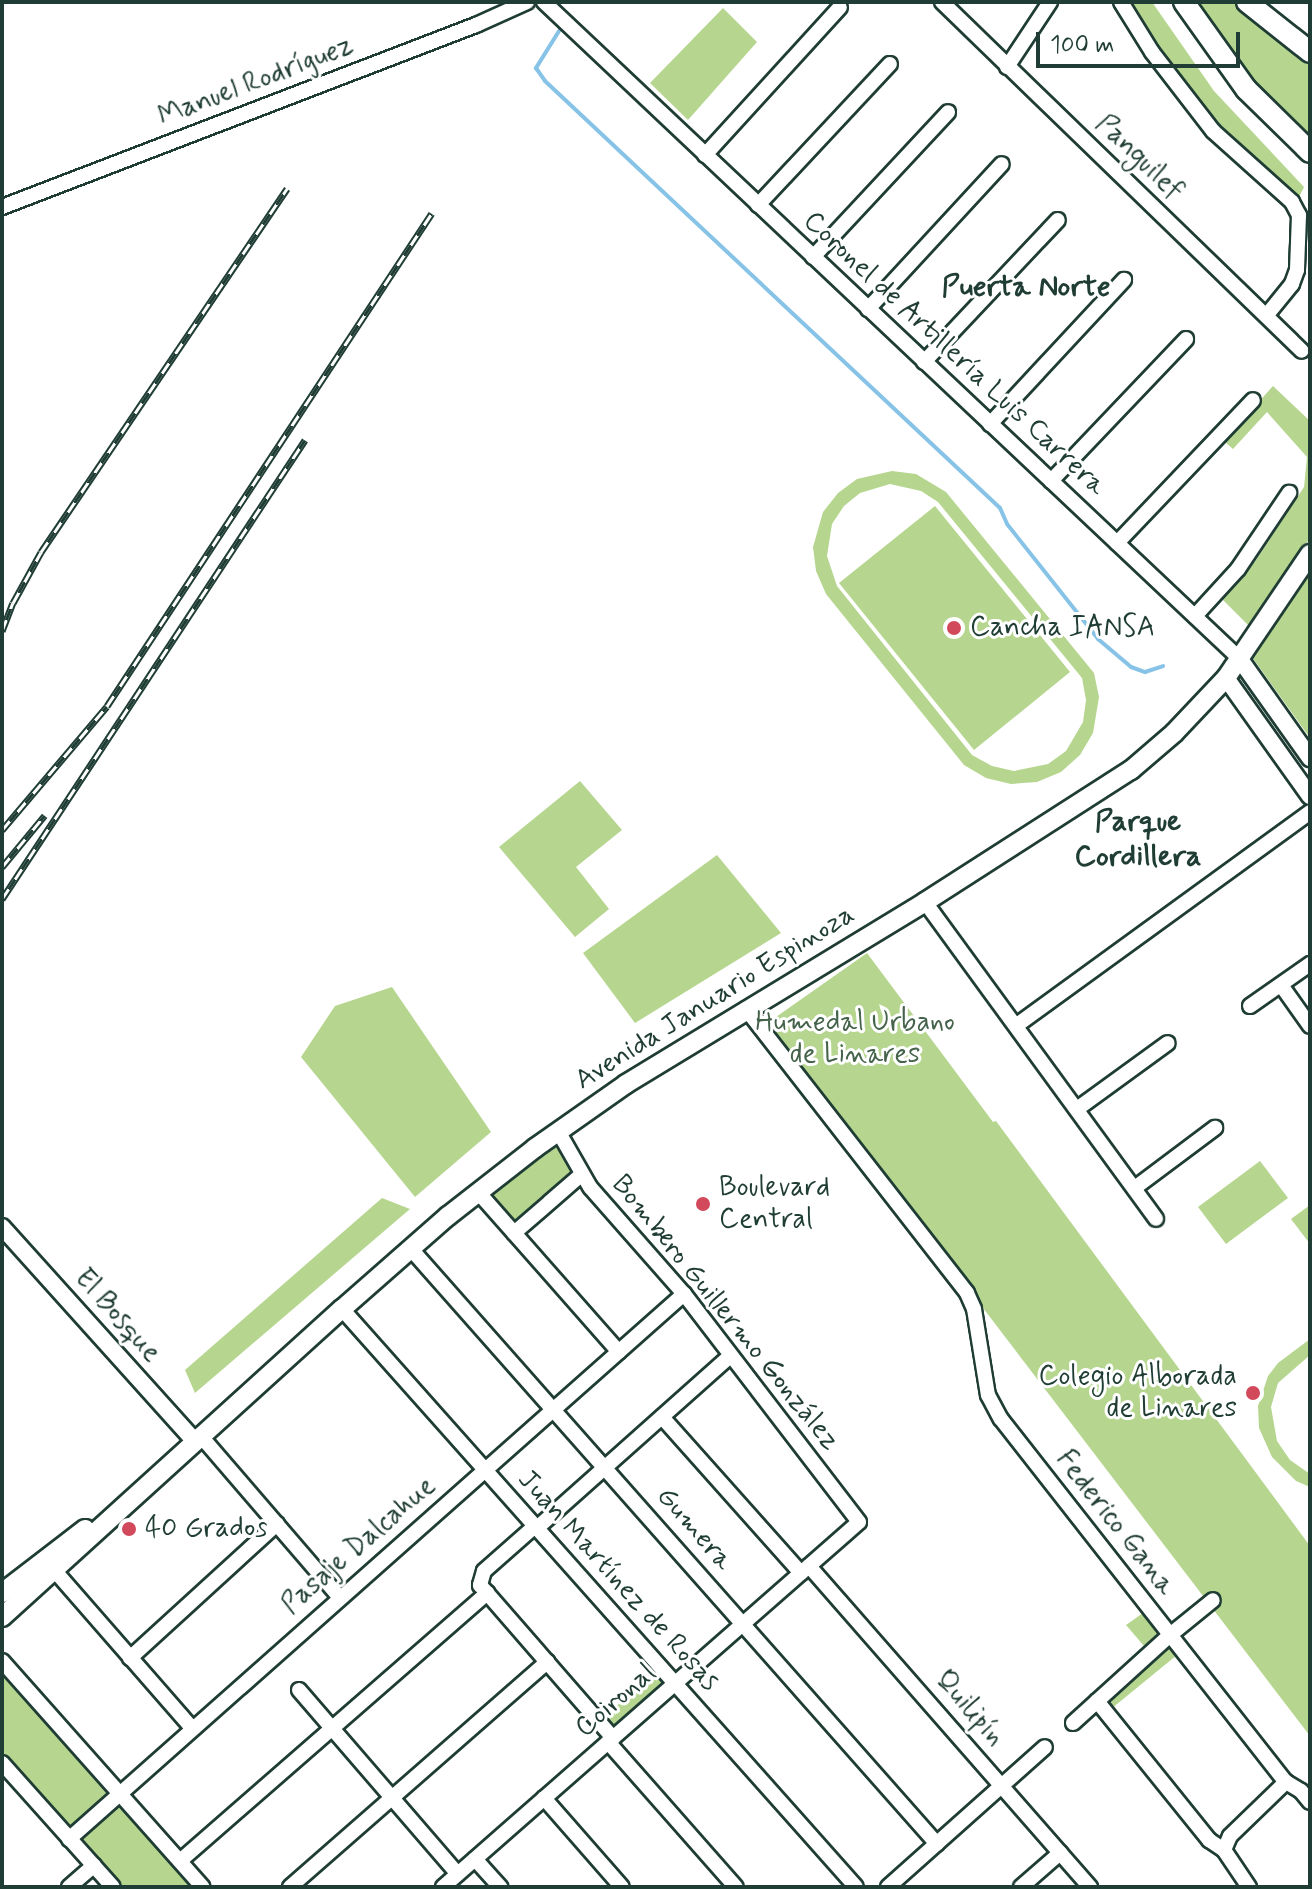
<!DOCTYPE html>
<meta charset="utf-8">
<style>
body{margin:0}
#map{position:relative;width:1312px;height:1889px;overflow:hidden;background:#fff;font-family:Mynerve,sans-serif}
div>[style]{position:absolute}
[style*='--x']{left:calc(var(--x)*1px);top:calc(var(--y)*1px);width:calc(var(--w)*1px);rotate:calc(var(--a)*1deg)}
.green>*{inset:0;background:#b6d68f}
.stream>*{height:4px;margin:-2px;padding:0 2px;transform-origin:2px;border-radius:2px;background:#87c3e7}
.roads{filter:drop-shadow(2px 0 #1f3d34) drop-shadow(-2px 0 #1f3d34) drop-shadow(0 2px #1f3d34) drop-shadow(0 -2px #1f3d34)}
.minor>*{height:14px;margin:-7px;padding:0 7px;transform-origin:7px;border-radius:7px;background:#fff}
.tertiary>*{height:16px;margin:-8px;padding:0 8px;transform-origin:8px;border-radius:8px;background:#fff}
.secondary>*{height:18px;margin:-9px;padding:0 9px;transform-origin:9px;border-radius:9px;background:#fff}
.primary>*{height:20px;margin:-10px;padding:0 10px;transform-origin:10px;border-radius:10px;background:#fff}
.rail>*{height:7px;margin-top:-3.5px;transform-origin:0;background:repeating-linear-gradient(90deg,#fff 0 12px,#1f3d34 0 24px);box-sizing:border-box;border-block:2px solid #1f3d34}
.dots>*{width:22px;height:22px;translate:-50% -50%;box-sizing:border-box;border:4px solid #fff;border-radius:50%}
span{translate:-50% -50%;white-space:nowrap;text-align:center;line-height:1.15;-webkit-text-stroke:6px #fff;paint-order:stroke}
.street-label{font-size:28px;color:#1f3d34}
.poi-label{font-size:28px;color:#1f3d34}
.left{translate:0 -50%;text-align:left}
.right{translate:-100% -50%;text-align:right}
.park-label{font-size:28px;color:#45634b}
.neighbourhood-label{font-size:30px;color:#1f3d34;font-weight:700}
.frame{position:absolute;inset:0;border:4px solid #1f3d34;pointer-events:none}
.scale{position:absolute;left:1036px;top:32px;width:204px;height:36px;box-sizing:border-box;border:4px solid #1f3d34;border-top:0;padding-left:10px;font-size:24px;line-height:28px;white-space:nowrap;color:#1f3d34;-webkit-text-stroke:6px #fff;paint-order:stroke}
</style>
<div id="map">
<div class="green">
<i style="clip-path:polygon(1132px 2px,1152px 2px,1214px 91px,1304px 187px,1298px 199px,1212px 118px,1169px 63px)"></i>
<i style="clip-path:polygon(1198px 2px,1238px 2px,1310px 59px,1310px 138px,1268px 103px)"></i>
<i style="clip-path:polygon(723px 8px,757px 42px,688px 120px,650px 83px)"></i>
<i style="clip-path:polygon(1273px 386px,1310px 421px,1310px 538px,1250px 627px,1221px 598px,1256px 560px,1304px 487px,1307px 457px,1267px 412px,1233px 449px,1224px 441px)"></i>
<i style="clip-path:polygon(evenodd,892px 471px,916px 474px,946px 492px,1094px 673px,1099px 697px,1093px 733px,1080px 755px,1061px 772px,1037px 782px,1011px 784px,986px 778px,964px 765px,826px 594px,816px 571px,813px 547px,823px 512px,838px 493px,857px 479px,892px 471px,890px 484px,921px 491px,938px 502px,1082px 678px,1086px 700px,1083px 722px,1066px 751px,1048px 764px,1014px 771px,992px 766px,972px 755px,837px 586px,827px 556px,832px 524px,844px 506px,860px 493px,890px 484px)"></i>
<i style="clip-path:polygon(935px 506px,1070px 672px,974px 750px,839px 583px)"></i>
<i style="clip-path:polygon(1310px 571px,1310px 738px,1252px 657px)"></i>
<i style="clip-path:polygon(580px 781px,622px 830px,576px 867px,609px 909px,575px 937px,499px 847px)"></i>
<i style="clip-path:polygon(717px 855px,781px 933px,635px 1023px,583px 953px)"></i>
<i style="clip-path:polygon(867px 953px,993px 1122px,996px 1121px,1310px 1546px,1310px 1736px,766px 1024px)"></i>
<i style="clip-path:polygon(392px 987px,491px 1132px,415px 1197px,301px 1057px,335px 1006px)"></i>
<i style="clip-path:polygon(558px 1137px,577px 1175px,514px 1228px,486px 1192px)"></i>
<i style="clip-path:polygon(1260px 1161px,1288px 1198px,1226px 1244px,1198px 1207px)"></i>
<i style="clip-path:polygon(382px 1198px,410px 1209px,195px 1393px,185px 1370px)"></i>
<i style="clip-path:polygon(1310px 1205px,1310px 1244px,1291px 1219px)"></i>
<i style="clip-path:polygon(1310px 1339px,1310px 1355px,1278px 1383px,1271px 1407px,1277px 1441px,1290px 1460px,1310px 1474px,1310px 1487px,1296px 1481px,1272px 1457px,1259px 1428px,1258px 1406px,1268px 1376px,1278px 1363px)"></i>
<i style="clip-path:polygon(1143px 1613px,1160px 1634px,1144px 1646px,1126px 1625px)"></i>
<i style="clip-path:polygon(1167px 1643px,1177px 1655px,1111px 1709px,1105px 1701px)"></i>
<i style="clip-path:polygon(659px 1670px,671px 1683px,613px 1733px,600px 1720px)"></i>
<i style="clip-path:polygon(2px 1675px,192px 1887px,123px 1887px,2px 1752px)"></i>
</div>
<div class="stream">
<i style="--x:559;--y:31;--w:44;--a:121.9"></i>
<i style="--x:536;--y:68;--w:16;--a:55"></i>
<i style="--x:545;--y:81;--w:624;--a:43.18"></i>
<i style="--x:1000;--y:508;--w:17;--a:66"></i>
<i style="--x:1007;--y:524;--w:147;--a:51.6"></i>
<i style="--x:1098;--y:639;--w:43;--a:40.3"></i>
<i style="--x:1131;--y:667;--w:15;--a:20"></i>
<i style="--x:1145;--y:672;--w:19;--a:-18"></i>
</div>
<div class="roads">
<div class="minor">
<i style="--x:544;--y:2;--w:956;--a:43.35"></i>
<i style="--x:942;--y:2;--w:501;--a:44.11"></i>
<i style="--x:1121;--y:2;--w:59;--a:58.2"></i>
<i style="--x:1152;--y:52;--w:100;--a:52.3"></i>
<i style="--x:1213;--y:131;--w:106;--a:41.9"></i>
<i style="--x:1292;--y:202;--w:15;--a:62"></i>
<i style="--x:1299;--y:215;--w:55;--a:92.1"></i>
<i style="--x:1297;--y:270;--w:15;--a:110"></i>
<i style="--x:1292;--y:284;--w:41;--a:129.1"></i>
<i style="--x:1007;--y:67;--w:78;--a:-56.5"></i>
<i style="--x:705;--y:155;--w:200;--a:-47.6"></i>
<i style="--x:758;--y:205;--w:193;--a:-46.9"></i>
<i style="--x:2;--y:207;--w:508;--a:-21.01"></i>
<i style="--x:476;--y:25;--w:56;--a:-24.3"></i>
<i style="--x:813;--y:257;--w:198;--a:-47"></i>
<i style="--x:868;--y:309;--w:197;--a:-47.3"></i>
<i style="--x:924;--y:362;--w:195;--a:-46.7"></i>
<i style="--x:990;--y:424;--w:197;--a:-47.1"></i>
<i style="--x:1051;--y:481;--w:196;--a:-46.4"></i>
<i style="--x:1117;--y:543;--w:197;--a:-46.4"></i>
<i style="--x:1195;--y:616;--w:64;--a:-47.5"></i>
<i style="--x:1238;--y:569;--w:92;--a:-56.1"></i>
<i style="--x:925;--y:902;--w:392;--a:53.9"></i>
<i style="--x:1281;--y:985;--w:50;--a:54.7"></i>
<i style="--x:1250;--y:1006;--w:73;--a:-35"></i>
<i style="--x:746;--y:1009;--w:360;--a:52.1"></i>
<i style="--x:967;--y:1293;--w:17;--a:66"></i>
<i style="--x:974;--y:1309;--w:87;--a:80.8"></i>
<i style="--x:988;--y:1395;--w:27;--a:62"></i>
<i style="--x:1001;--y:1419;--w:462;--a:51.9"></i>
<i style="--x:1286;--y:1782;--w:17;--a:31"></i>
<i style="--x:1301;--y:1791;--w:14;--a:51"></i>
<i style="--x:1017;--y:1025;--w:362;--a:-36"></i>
<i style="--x:1077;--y:1109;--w:112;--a:-36"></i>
<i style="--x:1136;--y:1187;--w:99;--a:-36.8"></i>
<i style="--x:478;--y:1192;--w:213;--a:48.6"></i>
<i style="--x:514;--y:1233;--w:90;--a:-40.9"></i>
<i style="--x:411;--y:1249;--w:794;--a:48.52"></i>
<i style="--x:342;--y:1309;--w:773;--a:48.35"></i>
<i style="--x:662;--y:1417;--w:209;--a:48.3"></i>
<i style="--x:200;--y:1435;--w:215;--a:49.3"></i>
<i style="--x:535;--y:1526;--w:68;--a:138.6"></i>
<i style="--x:484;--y:1571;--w:15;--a:106"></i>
<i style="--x:480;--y:1585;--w:203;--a:49"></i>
<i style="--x:537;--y:1528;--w:259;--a:-41.7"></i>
<i style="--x:809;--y:1566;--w:427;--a:48.8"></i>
<i style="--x:55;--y:1571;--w:208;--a:48.9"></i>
<i style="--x:130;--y:1658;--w:199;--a:-42.4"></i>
<i style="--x:2;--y:1661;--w:302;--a:48.4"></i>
<i style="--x:299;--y:1690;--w:243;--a:49.2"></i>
<i style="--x:1097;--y:1701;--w:179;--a:51.1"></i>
<i style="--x:1209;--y:1840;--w:18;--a:34"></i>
<i style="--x:1224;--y:1850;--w:45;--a:56"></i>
<i style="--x:1073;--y:1723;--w:131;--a:-42.2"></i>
<i style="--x:1170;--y:1635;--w:55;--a:-39.1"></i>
<i style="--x:608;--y:1742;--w:193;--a:48.6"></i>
<i style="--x:2;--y:1763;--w:166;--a:48.2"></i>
<i style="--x:544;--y:1798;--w:118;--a:48.8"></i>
<i style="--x:69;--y:1839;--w:822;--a:-41.55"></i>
<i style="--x:1224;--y:1850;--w:15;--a:-67"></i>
<i style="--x:1230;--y:1836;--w:78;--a:-44"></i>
<i style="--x:475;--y:1859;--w:38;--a:48"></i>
<i style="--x:180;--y:1861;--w:408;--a:-41.1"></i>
<i style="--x:69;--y:1887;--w:33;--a:-41"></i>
<i style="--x:290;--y:1887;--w:342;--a:-41.2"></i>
<i style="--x:443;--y:1887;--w:553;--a:-41.26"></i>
<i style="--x:859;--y:1522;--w:287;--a:-127.5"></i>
<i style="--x:684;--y:1294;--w:142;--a:-131.3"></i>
<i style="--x:590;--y:1187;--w:64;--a:-119.7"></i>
<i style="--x:888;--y:1887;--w:210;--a:-41.7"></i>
<i style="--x:1021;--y:1887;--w:52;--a:-41.1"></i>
</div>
<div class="tertiary">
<i style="--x:1239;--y:658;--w:123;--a:54.6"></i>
<i style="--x:1226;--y:678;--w:145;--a:54.6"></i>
<i style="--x:2;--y:1227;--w:287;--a:48"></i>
</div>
<div class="secondary">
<i style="--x:2;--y:1593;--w:105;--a:-37.6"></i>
<i style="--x:2;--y:1617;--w:459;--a:-42.2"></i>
<i style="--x:342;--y:1309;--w:141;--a:-41.3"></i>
<i style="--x:448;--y:1216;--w:110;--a:-38"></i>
<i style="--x:535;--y:1148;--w:111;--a:-35.1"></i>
<i style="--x:626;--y:1084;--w:350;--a:-31.3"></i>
<i style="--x:925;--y:902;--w:245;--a:-32.7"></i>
<i style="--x:1131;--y:770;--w:57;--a:-40.7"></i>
<i style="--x:1174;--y:733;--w:76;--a:-46.6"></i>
<i style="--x:1226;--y:678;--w:150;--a:-55.9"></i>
</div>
<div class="primary">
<i style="--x:1184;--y:2;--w:107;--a:54.5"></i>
<i style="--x:1246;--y:89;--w:90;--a:44.5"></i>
<i style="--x:1247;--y:2;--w:80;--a:38.4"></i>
</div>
</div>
<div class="rail">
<i style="--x:2;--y:631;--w:30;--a:-69"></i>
<i style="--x:13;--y:603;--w:58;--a:-61.2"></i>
<i style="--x:41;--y:552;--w:439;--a:-55.9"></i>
<i style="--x:2;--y:830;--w:162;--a:-49.7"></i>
<i style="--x:107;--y:706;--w:590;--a:-56.61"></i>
<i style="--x:2;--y:867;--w:67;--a:-50.4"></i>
<i style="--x:2;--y:899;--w:550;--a:-56.57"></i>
</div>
<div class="dots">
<i style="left:954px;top:628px;background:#d1495b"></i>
<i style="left:703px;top:1204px;background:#d1495b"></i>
<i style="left:1253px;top:1393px;background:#d1495b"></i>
<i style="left:129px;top:1529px;background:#d1495b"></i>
</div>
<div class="street-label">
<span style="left:256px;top:82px;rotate:-21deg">Manuel Rodríguez</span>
<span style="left:1139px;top:158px;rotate:44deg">Panguilef</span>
<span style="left:954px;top:354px;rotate:43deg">Coronel de Artillería Luis Carrera</span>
<span style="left:715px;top:998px;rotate:-32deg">Avenida Januario Espinoza</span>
<span style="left:725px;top:1313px;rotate:51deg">Bombero Guillermo González</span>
<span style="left:117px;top:1316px;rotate:48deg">El Bosque</span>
<span style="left:1115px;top:1523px;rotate:52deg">Federico Gana</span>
<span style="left:694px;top:1529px;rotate:49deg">Gumera</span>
<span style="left:359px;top:1546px;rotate:-41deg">Pasaje Dalcahue</span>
<span style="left:618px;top:1581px;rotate:48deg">Juan Martínez de Rosas</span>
<span style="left:616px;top:1701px;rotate:-41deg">Coironal</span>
<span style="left:969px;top:1709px;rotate:49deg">Quilipín</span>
</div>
<div class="poi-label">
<span class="left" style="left:970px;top:628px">Cancha IANSA</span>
<span class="left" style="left:719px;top:1204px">Boulevard<br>Central</span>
<span class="right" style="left:1237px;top:1393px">Colegio Alborada<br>de Linares</span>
<span class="left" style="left:145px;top:1529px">40 Grados</span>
</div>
<div class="park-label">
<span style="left:855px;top:1039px">Humedal Urbano<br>de Linares</span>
</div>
<div class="neighbourhood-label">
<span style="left:1026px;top:287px">Puerta Norte</span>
<span style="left:1138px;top:839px">Parque<br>Cordillera</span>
</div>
<div class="frame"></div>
<div class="scale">100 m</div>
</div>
